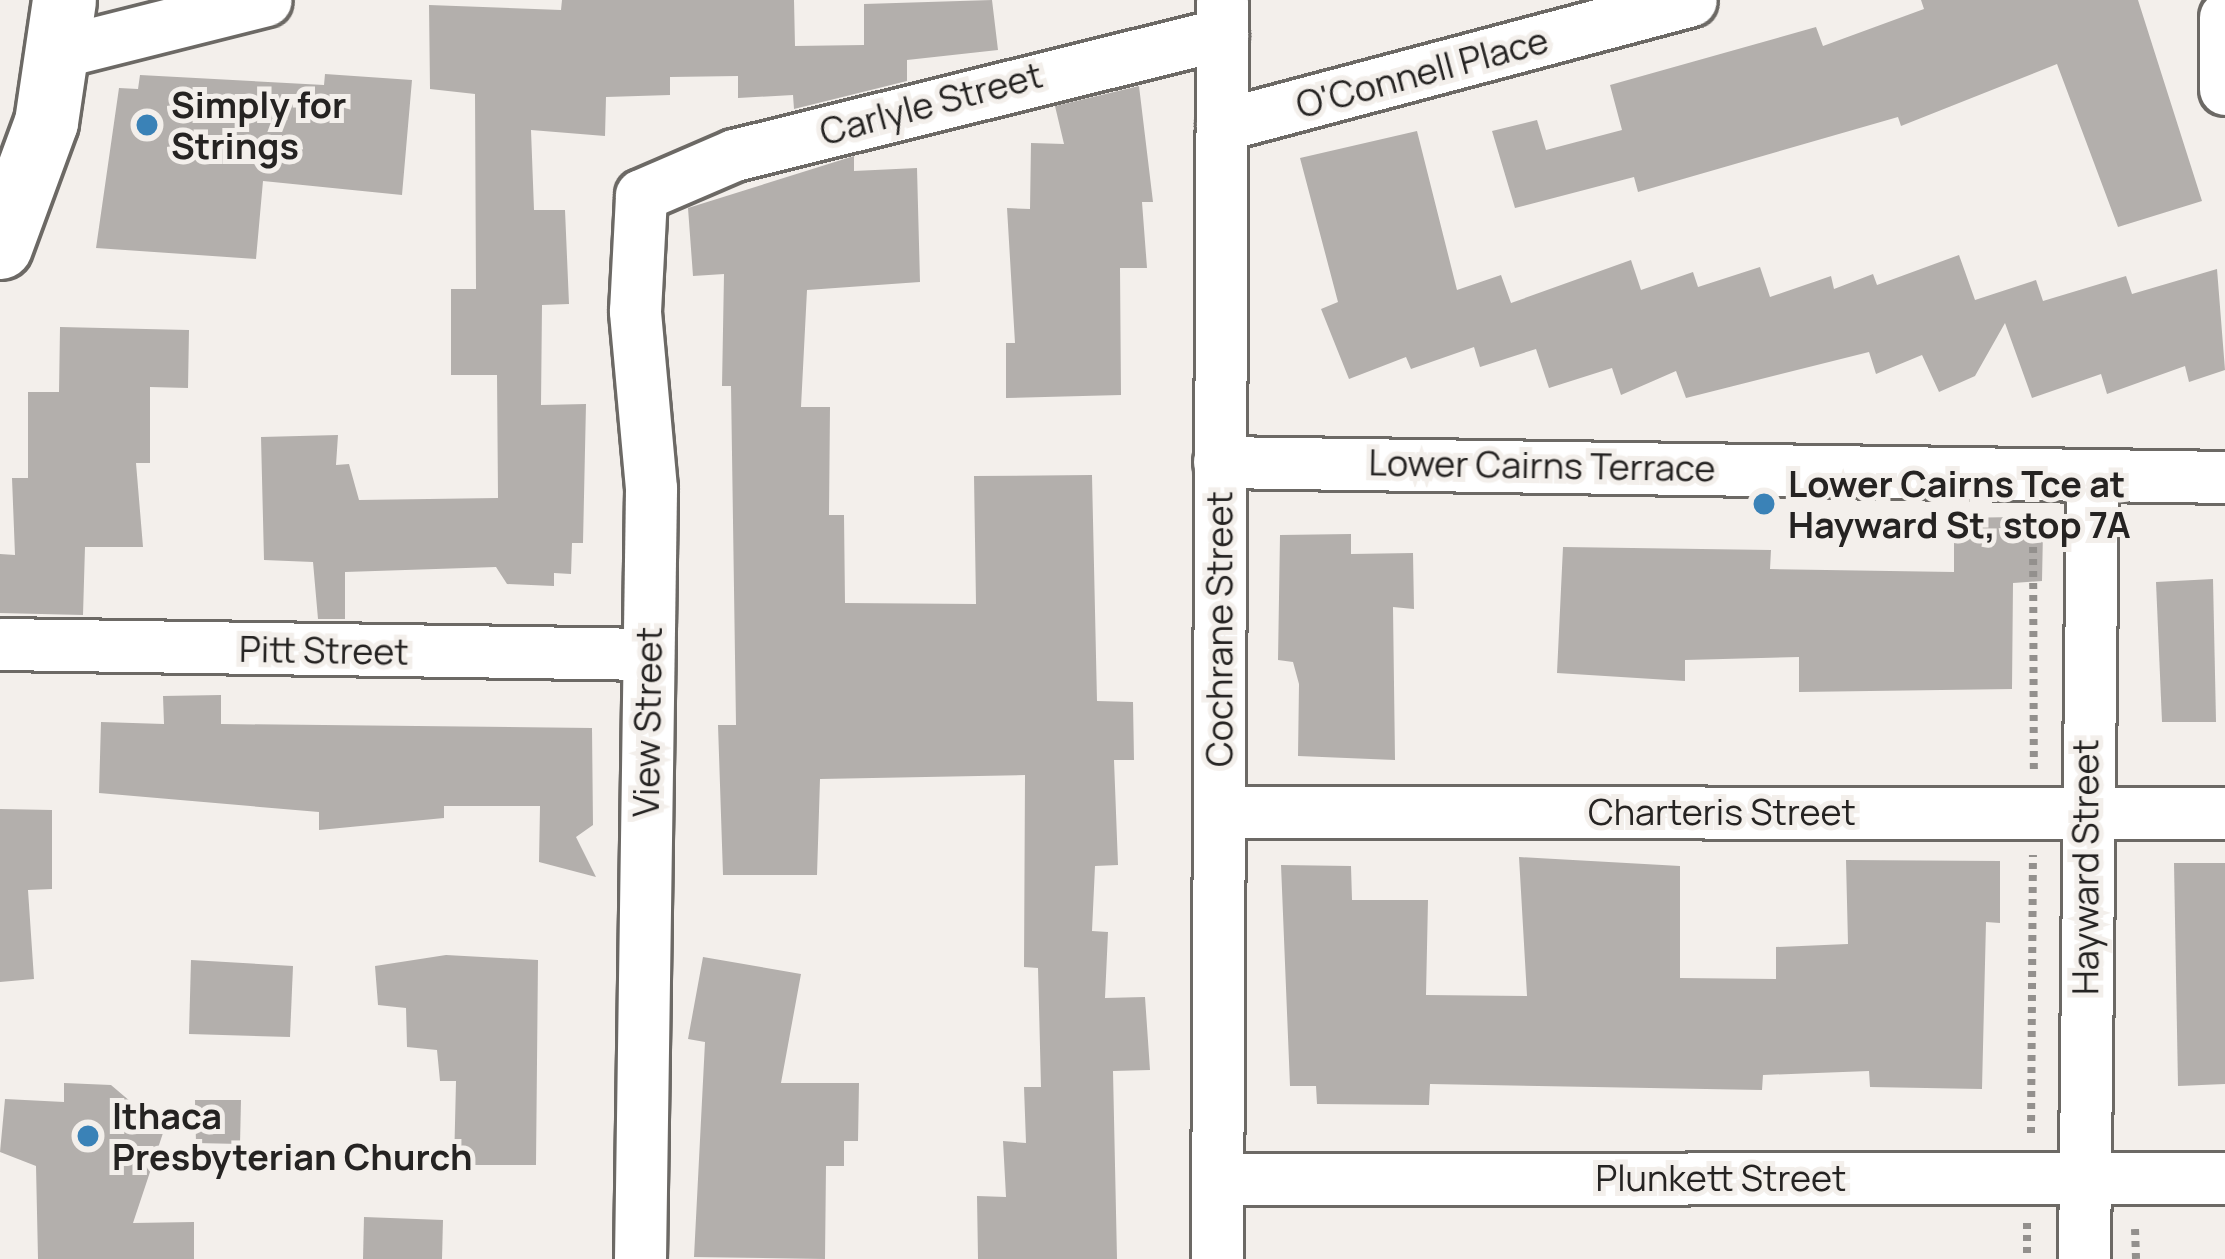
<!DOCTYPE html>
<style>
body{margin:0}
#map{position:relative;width:2225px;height:1259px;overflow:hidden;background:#f3efeb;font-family:Manrope,sans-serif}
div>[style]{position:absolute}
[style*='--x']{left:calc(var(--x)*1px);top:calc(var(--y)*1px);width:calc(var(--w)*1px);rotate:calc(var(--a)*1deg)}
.building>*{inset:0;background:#b3afac}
.path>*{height:8px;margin-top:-4px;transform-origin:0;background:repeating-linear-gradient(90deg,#93908d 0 6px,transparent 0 12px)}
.roads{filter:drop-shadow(3px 0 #6c6965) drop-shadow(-3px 0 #6c6965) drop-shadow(0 3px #6c6965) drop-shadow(0 -3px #6c6965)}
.minor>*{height:51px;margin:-25.5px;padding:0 25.5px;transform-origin:25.5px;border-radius:25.5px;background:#fff}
.major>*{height:63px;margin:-31.5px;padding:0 31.5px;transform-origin:31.5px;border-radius:31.5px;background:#fff}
.dots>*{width:33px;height:33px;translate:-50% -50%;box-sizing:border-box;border:6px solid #f3efeb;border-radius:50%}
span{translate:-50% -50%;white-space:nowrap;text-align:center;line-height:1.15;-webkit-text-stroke:10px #f3efeb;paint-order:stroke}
.street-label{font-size:36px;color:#252322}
.poi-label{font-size:36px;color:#252322;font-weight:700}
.left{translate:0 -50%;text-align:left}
</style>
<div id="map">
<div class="building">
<i style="clip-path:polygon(562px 0,794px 0,795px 46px,864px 45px,864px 4px,992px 0,998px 50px,907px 60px,907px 81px,794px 109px,793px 95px,738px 98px,738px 76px,670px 77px,670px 95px,606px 97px,605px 136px,531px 130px,534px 210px,565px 210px,569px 304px,542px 305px,541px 405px,586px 404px,583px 543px,572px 543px,571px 574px,554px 573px,554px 586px,507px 584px,496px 567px,345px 572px,345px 619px,318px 619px,313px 562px,264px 560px,261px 437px,338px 435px,336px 465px,349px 464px,359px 500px,498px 498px,497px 375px,451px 375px,451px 289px,476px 289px,475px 94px,430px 89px,429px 5px,561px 10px)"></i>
<i style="clip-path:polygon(1921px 0,2138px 0,2202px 201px,2118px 227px,2057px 64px,1901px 126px,1898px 117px,1638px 192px,1634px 177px,1515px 208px,1492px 131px,1537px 120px,1546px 150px,1622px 130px,1610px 85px,1816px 27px,1823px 46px,1924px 9px)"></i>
<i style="clip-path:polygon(325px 74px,412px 80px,402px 195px,263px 181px,256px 259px,96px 248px,119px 88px,138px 89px,140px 75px,324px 85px)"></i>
<i style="clip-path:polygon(1139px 86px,1153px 202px,1142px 202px,1147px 268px,1120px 268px,1121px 395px,1006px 398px,1006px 343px,1015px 343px,1007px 208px,1030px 209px,1031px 143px,1064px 144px,1055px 106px)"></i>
<i style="clip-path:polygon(1417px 131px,1457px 290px,1501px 275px,1511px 303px,1631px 260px,1641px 290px,1693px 272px,1698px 287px,1760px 267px,1770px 297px,1831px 276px,1834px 289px,1873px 274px,1877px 285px,1959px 255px,1975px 300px,2036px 280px,2043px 301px,2126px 276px,2132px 294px,2217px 269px,2225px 370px,2189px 382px,2185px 366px,2107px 394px,2101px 374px,2032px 398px,2005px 323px,1975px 376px,1939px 392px,1922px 355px,1876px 374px,1869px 352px,1686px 398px,1676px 371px,1621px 395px,1612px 368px,1549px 388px,1536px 349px,1480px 367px,1474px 347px,1411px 369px,1406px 357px,1349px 379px,1321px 309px,1338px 302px,1300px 158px)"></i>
<i style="clip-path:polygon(854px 156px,854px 171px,917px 168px,920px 282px,807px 290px,801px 407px,830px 407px,829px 515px,844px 515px,845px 603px,976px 604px,974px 476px,1092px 475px,1097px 701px,1133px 702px,1134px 760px,1114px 760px,1118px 865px,1095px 866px,1092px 931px,1108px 932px,1105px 998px,1145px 997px,1150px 1070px,1113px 1071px,1117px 1259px,978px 1259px,977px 1196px,1006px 1197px,1003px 1141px,1026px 1143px,1024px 1087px,1041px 1087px,1038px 968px,1024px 967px,1025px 775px,820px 779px,817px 875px,723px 875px,718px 725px,736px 725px,731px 386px,722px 386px,724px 274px,693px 276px,688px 208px)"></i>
<i style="clip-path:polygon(60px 327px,189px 330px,188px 388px,150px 387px,150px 463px,136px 463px,143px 547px,85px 547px,83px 615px,0 613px,0 554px,15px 555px,12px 478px,28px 478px,28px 392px,59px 392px)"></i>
<i style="clip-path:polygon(2018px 517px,2043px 531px,2042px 581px,2013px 583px,2012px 689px,1799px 692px,1799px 657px,1685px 660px,1685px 681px,1557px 673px,1563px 547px,1771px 550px,1770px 569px,1954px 572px,1954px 518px)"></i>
<i style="clip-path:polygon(1351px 534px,1351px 554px,1413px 553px,1414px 609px,1393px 607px,1395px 760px,1298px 756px,1299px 684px,1293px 662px,1278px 660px,1280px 535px)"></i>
<i style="clip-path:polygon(2213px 579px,2216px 722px,2162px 722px,2156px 582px)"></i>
<i style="clip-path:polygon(221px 695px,221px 724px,592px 728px,593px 825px,576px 837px,596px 877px,539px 862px,540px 806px,444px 806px,444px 818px,319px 830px,319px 812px,99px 793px,101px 722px,164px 724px,163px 696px)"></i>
<i style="clip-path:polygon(0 809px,52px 810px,52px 889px,28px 890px,34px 979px,0 982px)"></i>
<i style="clip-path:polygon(1519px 857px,1680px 866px,1680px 978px,1776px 979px,1776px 947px,1848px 944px,1846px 860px,2000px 861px,2000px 923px,1986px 922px,1982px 1089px,1870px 1087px,1869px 1071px,1763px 1075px,1762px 1090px,1430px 1084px,1429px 1105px,1317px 1104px,1316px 1086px,1290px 1086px,1281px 865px,1351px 866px,1352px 900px,1428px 900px,1426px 995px,1527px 996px)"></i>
<i style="clip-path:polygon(2174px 863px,2225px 863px,2225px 1084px,2178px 1086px)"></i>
<i style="clip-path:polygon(446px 955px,538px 960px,536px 1165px,454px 1165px,456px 1081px,440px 1081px,437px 1050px,407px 1047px,406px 1008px,378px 1005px,375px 966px)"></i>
<i style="clip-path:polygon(703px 957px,801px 974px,781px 1083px,859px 1083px,858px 1141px,844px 1141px,844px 1166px,826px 1166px,825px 1259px,694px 1257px,705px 1042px,688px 1039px)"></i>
<i style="clip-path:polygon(191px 960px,293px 966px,290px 1037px,189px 1034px)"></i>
<i style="clip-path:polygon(64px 1083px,111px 1085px,164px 1130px,133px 1223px,194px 1222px,194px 1259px,38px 1259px,36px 1166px,0 1152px,5px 1099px,64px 1102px)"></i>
<i style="clip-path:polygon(195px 1100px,241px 1100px,240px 1144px,196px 1143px)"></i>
<i style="clip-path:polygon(364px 1217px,443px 1220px,442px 1259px,363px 1259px)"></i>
</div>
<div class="path">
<i style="--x:2033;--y:523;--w:247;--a:89.8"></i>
<i style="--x:2031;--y:1133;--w:278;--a:-89.6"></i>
<i style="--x:2027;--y:1223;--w:36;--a:90"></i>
<i style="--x:2135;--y:1229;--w:30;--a:88"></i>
</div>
<div class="roads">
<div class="minor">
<i style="--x:2225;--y:17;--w:72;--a:90"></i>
<i style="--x:59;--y:52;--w:213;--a:-14.1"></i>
<i style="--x:1222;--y:125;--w:485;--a:-14.9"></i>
<i style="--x:1219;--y:462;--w:1006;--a:0.85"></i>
<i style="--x:0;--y:644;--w:648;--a:0.88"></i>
<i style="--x:1219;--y:812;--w:1006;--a:0.06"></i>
<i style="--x:1217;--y:1179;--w:1008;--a:-0.06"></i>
<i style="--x:640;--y:1259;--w:771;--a:-89.18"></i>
<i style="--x:651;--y:488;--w:178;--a:-95.2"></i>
<i style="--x:635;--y:311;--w:116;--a:-87"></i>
<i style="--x:641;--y:195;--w:101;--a:-23.3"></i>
<i style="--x:734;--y:155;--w:503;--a:-13.93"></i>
<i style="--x:1217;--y:1259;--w:1258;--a:-89.77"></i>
<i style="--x:2084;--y:1259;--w:783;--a:-89.41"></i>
</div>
<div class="major">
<i style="--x:0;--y:247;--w:133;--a:-69.8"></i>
<i style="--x:46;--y:122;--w:123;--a:-81.6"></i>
</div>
</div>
<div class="dots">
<i style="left:147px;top:125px;background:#3a82b7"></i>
<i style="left:1764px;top:504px;background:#3a82b7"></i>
<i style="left:88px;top:1136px;background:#3a82b7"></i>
</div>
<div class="street-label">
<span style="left:1422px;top:72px;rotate:-15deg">O'Connell Place</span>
<span style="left:931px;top:103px;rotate:-15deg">Carlyle Street</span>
<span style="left:1542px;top:465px;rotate:1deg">Lower Cairns Terrace</span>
<span style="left:1219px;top:629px;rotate:-90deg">Cochrane Street</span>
<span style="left:324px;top:650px;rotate:1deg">Pitt Street</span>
<span style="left:647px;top:722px;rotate:-89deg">View Street</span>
<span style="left:1722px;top:812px">Charteris Street</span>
<span style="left:2085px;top:867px;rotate:-90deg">Hayward Street</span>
<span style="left:1721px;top:1178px">Plunkett Street</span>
</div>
<div class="poi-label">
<span class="left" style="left:171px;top:125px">Simply for<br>Strings</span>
<span class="left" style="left:1788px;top:504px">Lower Cairns Tce at<br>Hayward St, stop 7A</span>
<span class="left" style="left:112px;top:1136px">Ithaca<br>Presbyterian Church</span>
</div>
</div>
